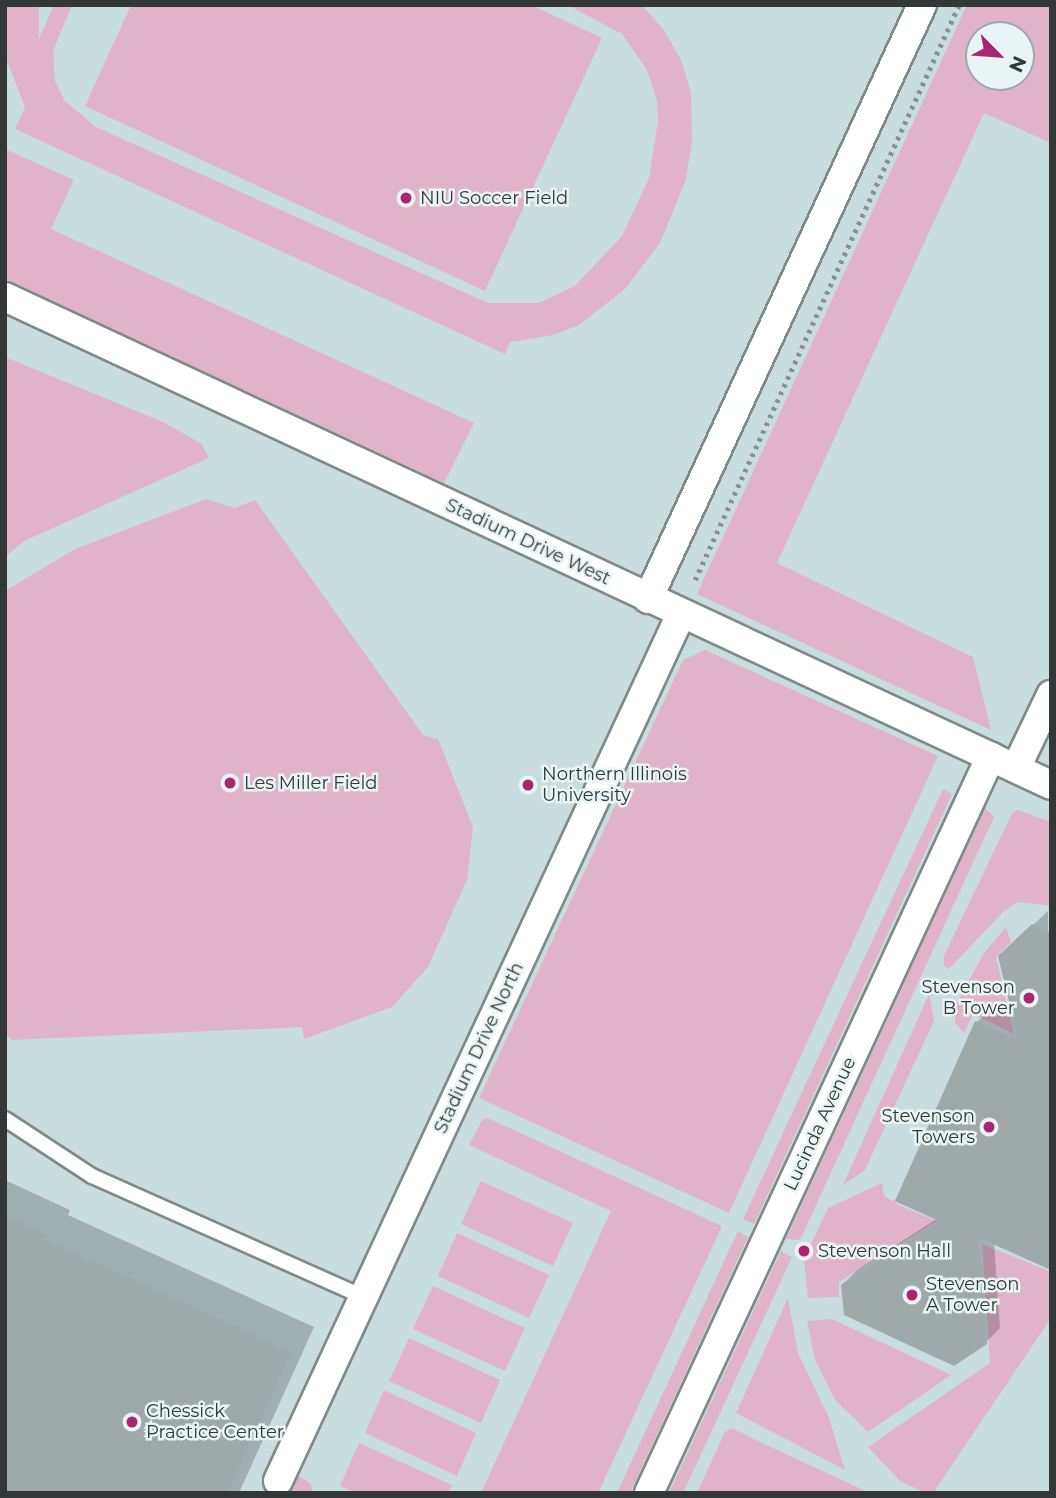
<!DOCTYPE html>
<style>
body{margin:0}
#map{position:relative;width:1056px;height:1498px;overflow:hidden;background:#dce7e8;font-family:Montserrat,sans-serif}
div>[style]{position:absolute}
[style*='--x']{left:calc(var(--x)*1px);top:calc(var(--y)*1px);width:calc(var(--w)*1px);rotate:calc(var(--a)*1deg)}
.built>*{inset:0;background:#c8ddde}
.green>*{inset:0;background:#e1b3c8}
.shadow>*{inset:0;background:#0003}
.building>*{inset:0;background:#9fa9aa}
.path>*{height:4.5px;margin-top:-2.25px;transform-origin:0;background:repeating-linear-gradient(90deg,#889090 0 3.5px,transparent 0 8.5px)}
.roads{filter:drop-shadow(2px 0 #7f898a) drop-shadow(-2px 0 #7f898a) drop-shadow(0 2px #7f898a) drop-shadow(0 -2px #7f898a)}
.service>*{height:14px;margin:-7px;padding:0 7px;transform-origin:7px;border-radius:7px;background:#fff}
.minor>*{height:28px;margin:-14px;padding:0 14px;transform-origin:14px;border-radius:14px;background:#fff}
.dots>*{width:19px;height:19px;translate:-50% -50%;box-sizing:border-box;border:4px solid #e9f4f5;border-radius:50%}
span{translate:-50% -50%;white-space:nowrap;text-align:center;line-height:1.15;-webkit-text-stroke:5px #e9f4f5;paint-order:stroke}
.poi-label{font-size:18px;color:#333737}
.left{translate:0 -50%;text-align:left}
.right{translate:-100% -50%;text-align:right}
.street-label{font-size:18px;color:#333737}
.frame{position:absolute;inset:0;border:7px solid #333737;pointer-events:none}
.north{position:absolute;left:965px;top:21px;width:70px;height:70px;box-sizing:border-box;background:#e9f4f5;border:2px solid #a0a8a9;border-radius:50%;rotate:115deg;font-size:19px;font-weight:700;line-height:28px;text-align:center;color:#333737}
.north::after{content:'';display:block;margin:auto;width:24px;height:32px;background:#a92673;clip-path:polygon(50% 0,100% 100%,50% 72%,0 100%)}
</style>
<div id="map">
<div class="built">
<i style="clip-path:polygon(evenodd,5px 5px,1051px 5px,1051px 1493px,5px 1493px,5px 5px,979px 35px,1021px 35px,1021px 77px,979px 77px,979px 35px)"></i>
</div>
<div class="green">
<i style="clip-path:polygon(5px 5px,39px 5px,39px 39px,54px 5px,72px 5px,53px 51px,55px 81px,65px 101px,96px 127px,488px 303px,539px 303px,575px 286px,622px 236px,649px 178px,658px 121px,657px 101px,647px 70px,622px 34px,568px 5px,642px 5px,664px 30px,681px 60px,691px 92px,692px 142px,686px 179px,660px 243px,625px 289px,579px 325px,553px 335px,510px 342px,505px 354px,15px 129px,25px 107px,5px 56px)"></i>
<i style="clip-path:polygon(131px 5px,531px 5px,602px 38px,485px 291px,85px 106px)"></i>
<i style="clip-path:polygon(evenodd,967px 5px,1051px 5px,1051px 143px,984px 113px,777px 563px,973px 657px,991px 730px,697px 594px,967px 5px,979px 35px,1021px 35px,1021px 77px,979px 77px,979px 35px)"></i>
<i style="clip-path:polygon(5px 149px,74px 180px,51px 229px,474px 423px,444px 483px,5px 279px)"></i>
<i style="clip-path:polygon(5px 357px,163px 422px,202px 444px,209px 458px,24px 541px,5px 557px)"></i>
<i style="clip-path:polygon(206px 499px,235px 508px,255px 500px,423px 735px,438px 739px,473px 827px,467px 880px,428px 967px,392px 1007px,304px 1039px,302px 1027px,12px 1040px,5px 1034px,5px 591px,75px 549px)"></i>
<i style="clip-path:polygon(705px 650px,938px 756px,729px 1213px,479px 1098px,683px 660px)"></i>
<i style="clip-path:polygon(943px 789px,952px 794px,754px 1224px,743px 1219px)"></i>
<i style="clip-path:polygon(985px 808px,994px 817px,800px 1240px,786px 1239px)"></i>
<i style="clip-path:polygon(1018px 810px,1051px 822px,1051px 906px,1018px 902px,1004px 911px,949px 969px,944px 966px,944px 956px,1012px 813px)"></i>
<i style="clip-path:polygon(1006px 927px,1011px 942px,996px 957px,1014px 1034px,973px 1014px,964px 1033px,955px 1023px,956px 1005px,984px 953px)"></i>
<i style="clip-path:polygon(929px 994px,934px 1021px,865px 1170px,843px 1185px)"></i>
<i style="clip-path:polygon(488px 1118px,722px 1226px,598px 1493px,481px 1493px,611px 1211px,469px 1145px,482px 1120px)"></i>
<i style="clip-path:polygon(481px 1181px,573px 1223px,553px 1266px,461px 1224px)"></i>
<i style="clip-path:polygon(882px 1183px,884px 1196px,892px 1201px,899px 1196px,896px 1204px,937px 1221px,839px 1282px,839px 1297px,808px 1298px,804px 1259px,828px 1208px)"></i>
<i style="clip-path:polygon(738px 1231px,748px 1237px,630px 1493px,617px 1493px)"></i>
<i style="clip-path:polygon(457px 1233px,549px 1275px,529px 1318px,438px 1276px)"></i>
<i style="clip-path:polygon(982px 1244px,1051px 1272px,1051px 1318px,933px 1493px,926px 1493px,900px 1481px,868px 1447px,990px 1363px)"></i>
<i style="clip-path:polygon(781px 1251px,792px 1257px,683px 1493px,669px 1493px)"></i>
<i style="clip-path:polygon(433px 1286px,525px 1328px,505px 1371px,413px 1329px)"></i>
<i style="clip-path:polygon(788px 1298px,798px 1353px,829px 1418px,845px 1470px,736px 1413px)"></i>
<i style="clip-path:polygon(832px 1319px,951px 1375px,868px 1432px,835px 1400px,815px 1360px,807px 1321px)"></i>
<i style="clip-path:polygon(409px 1338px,500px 1380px,481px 1423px,389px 1381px)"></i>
<i style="clip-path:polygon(384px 1390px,476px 1433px,457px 1476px,365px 1433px)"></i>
<i style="clip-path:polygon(732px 1428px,760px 1442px,870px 1493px,697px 1493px,725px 1432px)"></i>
<i style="clip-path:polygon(359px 1443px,452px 1485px,448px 1493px,356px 1493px,340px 1486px)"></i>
<i style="clip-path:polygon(293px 1473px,310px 1483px,314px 1493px,284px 1493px)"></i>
</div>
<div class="shadow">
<i style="clip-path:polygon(1048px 911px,1051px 1268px,994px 1243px,1000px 1328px,985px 1343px,842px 1285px,857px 1270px,938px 1218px,897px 1200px,977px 1022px,992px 1007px,1014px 1017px,1015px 942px)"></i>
<i style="clip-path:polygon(5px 1180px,70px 1210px,68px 1215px,314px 1327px,239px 1493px,5px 1493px)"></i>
</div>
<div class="building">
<i style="clip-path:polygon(1032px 924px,1051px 933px,1051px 1270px,979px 1238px,987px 1344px,954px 1366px,844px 1315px,841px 1285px,939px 1221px,895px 1201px,975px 1021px,1018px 1039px,998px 956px)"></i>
<i style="clip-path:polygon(5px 1215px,47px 1235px,44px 1239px,291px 1352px,227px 1493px,5px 1493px)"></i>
</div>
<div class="path">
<i style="--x:695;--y:580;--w:633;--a:-65.34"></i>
</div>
<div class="roads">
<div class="service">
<i style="--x:5;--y:1119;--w:104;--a:33.2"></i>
<i style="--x:92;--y:1176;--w:298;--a:24"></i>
</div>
<div class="minor">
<i style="--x:5;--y:297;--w:1154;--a:25.01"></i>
<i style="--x:648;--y:599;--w:654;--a:-65.24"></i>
<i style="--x:1017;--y:766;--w:79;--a:-64.4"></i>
<i style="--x:278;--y:1481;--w:956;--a:-65.07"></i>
<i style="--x:649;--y:1493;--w:812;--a:-65.11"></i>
</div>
</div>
<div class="dots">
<i style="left:406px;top:198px;background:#a92673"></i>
<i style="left:230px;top:783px;background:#a92673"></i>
<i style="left:528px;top:785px;background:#a92673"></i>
<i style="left:1029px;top:998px;background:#a92673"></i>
<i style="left:989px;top:1127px;background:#a92673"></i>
<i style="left:804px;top:1251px;background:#a92673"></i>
<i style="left:912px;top:1295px;background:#a92673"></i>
<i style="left:132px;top:1422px;background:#a92673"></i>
</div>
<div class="poi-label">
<span class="left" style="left:420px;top:198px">NIU Soccer Field</span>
<span class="left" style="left:542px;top:785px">Northern Illinois<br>University</span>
<span class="left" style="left:244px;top:783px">Les Miller Field</span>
<span class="right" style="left:1015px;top:998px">Stevenson<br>B Tower</span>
<span class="right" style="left:975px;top:1127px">Stevenson<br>Towers</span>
<span class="left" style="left:818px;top:1251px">Stevenson Hall</span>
<span class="left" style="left:926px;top:1295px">Stevenson<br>A Tower</span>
<span class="left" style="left:146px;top:1422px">Chessick<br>Practice Center</span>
</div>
<div class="street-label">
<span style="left:528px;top:542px;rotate:25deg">Stadium Drive West</span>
<span style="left:479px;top:1048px;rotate:-65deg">Stadium Drive North</span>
<span style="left:820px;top:1124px;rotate:-65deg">Lucinda Avenue</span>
</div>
<div class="frame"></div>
<div class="north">N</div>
</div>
